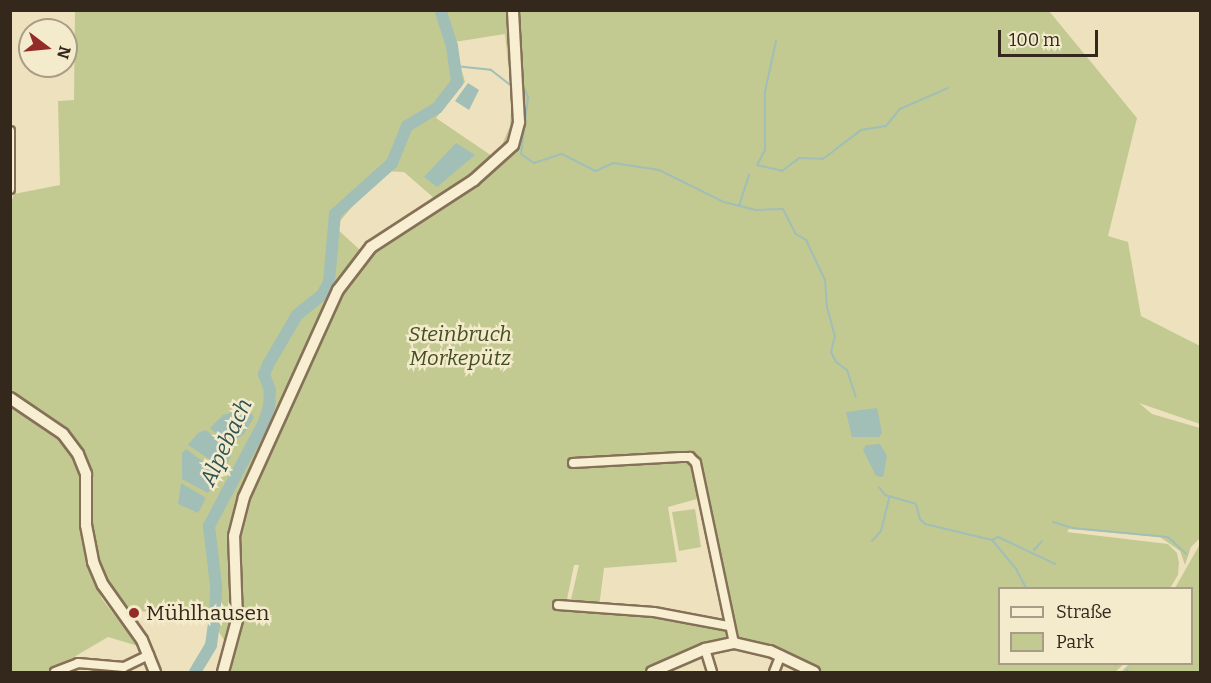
<!DOCTYPE html>
<meta charset="utf-8">
<style>
body{margin:0}
#map{position:relative;width:1211px;height:683px;overflow:hidden;background:#ede1be;font-family:Bitter,serif}
div>[style]{position:absolute}
[style*='--x']{left:calc(var(--x)*1px);top:calc(var(--y)*1px);width:calc(var(--w)*1px);rotate:calc(var(--a)*1deg)}
.green>*{inset:0;background:#c2ca92}
.water>*{inset:0;background:#a1beb7}
.stream>*{height:2px;margin:-1px;padding:0 1px;transform-origin:1px;border-radius:1px;background:#a1beb7}
.river>*{height:12px;margin:-6px;padding:0 6px;transform-origin:6px;border-radius:6px;background:#a1beb7}
.roads{filter:drop-shadow(2px 0 #857157) drop-shadow(-2px 0 #857157) drop-shadow(0 2px #857157) drop-shadow(0 -2px #857157)}
.minor>*{height:8px;margin:-4px;padding:0 4px;transform-origin:4px;border-radius:4px;background:#f8eed1}
.tertiary>*{height:10px;margin:-5px;padding:0 5px;transform-origin:5px;border-radius:5px;background:#f8eed1}
.secondary>*{height:10px;margin:-5px;padding:0 5px;transform-origin:5px;border-radius:5px;background:#f8eed1}
.dots>*{width:16px;height:16px;translate:-50% -50%;box-sizing:border-box;border:3px solid #f4ebcd;border-radius:50%}
span{translate:-50% -50%;white-space:nowrap;text-align:center;line-height:1.15;-webkit-text-stroke:5px #f4ebcd;paint-order:stroke}
.park-label{font-size:21px;color:#435022;font-style:italic}
.poi-label{font-size:21px;color:#34281c}
.left{translate:0 -50%;text-align:left}
.water-label{font-size:22px;color:#2b5453;font-style:italic}
.frame{position:absolute;inset:0;border:12px solid #34281c;pointer-events:none}
.legend{position:absolute;left:998px;top:587px;width:195px;height:78px;box-sizing:border-box;background:#f4ebcd;border:2px solid #a79d86;margin:0;padding:8px 10px;list-style:none;font-size:18px;color:#34281c}
.legend li{display:flex;align-items:center;gap:12px;height:30px}
.legend b{width:30px;border:2px solid #a79d86}
.north{position:absolute;left:18px;top:18px;width:60px;height:60px;box-sizing:border-box;background:#f4ebcd;border:2px solid #a79d86;border-radius:50%;rotate:106deg;font-size:16px;font-weight:700;line-height:24px;text-align:center;color:#34281c}
.north::after{content:'';display:block;margin:auto;width:21px;height:27px;background:#932b28;clip-path:polygon(50% 0,100% 100%,50% 72%,0 100%)}
.scale{position:absolute;left:998px;top:30px;width:100px;height:27px;box-sizing:border-box;border:3px solid #34281c;border-top:0;padding-left:8px;font-size:18px;line-height:21px;white-space:nowrap;color:#34281c;-webkit-text-stroke:4px #f4ebcd;paint-order:stroke}
</style>
<div id="map">
<div class="green">
<i style="clip-path:polygon(evenodd,75px 11px,1049px 11px,1137px 118px,1108px 236px,1128px 242px,1141px 316px,1200px 346px,1200px 424px,1139px 403px,1152px 414px,1200px 428px,1200px 538px,1191px 547px,1185px 565px,1180px 551px,1160px 537px,1069px 529px,1067px 532px,1168px 544px,1177px 553px,1179px 563px,1178px 575px,1170px 588px,1000px 588px,1000px 664px,1124px 664px,1115px 672px,822px 672px,777px 648px,740px 641px,704px 497px,668px 507px,677px 562px,604px 568px,599px 607px,570px 604px,579px 565px,574px 565px,565px 609px,650px 615px,723px 626px,730px 640px,684px 652px,644px 672px,231px 672px,234px 656px,207px 613px,125px 611px,106px 582px,92px 547px,80px 452px,11px 394px,10px 206px,14px 194px,60px 185px,58px 101px,74px 100px,75px 11px,505px 34px,512px 99px,510px 126px,502px 145px,492px 156px,436px 118px,465px 82px,454px 42px,505px 34px,75px 11px,382px 171px,404px 172px,434px 198px,360px 250px,335px 227px,382px 171px)"></i>
<i style="clip-path:polygon(10px 405px,58px 437px,76px 460px,81px 485px,83px 543px,91px 571px,102px 599px,138px 646px,108px 637px,62px 664px,64px 672px,11px 672px)"></i>
<i style="clip-path:polygon(695px 509px,701px 547px,679px 551px,672px 512px)"></i>
<i style="clip-path:polygon(1200px 544px,1200px 672px,1121px 672px,1129px 664px,1192px 664px,1192px 588px,1175px 588px)"></i>
</div>
<div class="water">
<i style="clip-path:polygon(468px 83px,479px 90px,469px 110px,455px 101px)"></i>
<i style="clip-path:polygon(456px 143px,475px 155px,437px 187px,424px 177px)"></i>
<i style="clip-path:polygon(247px 408px,254px 417px,244px 434px,232px 442px,228px 443px,210px 428px,223px 415px)"></i>
<i style="clip-path:polygon(877px 408px,882px 433px,879px 437px,852px 437px,846px 412px)"></i>
<i style="clip-path:polygon(206px 430px,232px 454px,224px 469px,188px 445px,198px 433px)"></i>
<i style="clip-path:polygon(880px 444px,887px 456px,883px 477px,876px 476px,863px 450px,866px 445px)"></i>
<i style="clip-path:polygon(186px 449px,220px 474px,208px 493px,182px 479px,182px 453px)"></i>
<i style="clip-path:polygon(181px 483px,206px 498px,198px 513px,178px 504px)"></i>
</div>
<div class="stream">
<i style="--x:776;--y:41;--w:52;--a:102.2"></i>
<i style="--x:765;--y:92;--w:58;--a:90"></i>
<i style="--x:765;--y:150;--w:17;--a:118"></i>
<i style="--x:757;--y:165;--w:26;--a:13"></i>
<i style="--x:782;--y:171;--w:21;--a:-37"></i>
<i style="--x:799;--y:158;--w:24;--a:2"></i>
<i style="--x:823;--y:159;--w:48;--a:-37.3"></i>
<i style="--x:861;--y:130;--w:25;--a:-9"></i>
<i style="--x:886;--y:126;--w:22;--a:-51"></i>
<i style="--x:900;--y:109;--w:52;--a:-23.6"></i>
<i style="--x:455;--y:66;--w:36;--a:6"></i>
<i style="--x:491;--y:70;--w:28;--a:38"></i>
<i style="--x:525;--y:90;--w:8;--a:67"></i>
<i style="--x:528;--y:97;--w:57;--a:97"></i>
<i style="--x:521;--y:154;--w:16;--a:35"></i>
<i style="--x:534;--y:163;--w:29;--a:-18"></i>
<i style="--x:562;--y:154;--w:38;--a:27"></i>
<i style="--x:596;--y:171;--w:19;--a:-25"></i>
<i style="--x:613;--y:163;--w:47;--a:8.7"></i>
<i style="--x:659;--y:170;--w:72;--a:26.2"></i>
<i style="--x:724;--y:202;--w:33;--a:14"></i>
<i style="--x:756;--y:210;--w:27;--a:-2"></i>
<i style="--x:783;--y:209;--w:28;--a:63"></i>
<i style="--x:796;--y:234;--w:12;--a:31"></i>
<i style="--x:806;--y:240;--w:44;--a:64.6"></i>
<i style="--x:825;--y:280;--w:27;--a:86"></i>
<i style="--x:827;--y:307;--w:30;--a:75"></i>
<i style="--x:835;--y:336;--w:16;--a:104"></i>
<i style="--x:831;--y:352;--w:11;--a:63"></i>
<i style="--x:836;--y:362;--w:14;--a:36"></i>
<i style="--x:847;--y:370;--w:28;--a:72"></i>
<i style="--x:739;--y:206;--w:33;--a:-72"></i>
<i style="--x:879;--y:487;--w:10;--a:53"></i>
<i style="--x:885;--y:495;--w:32;--a:16"></i>
<i style="--x:916;--y:504;--w:16;--a:75"></i>
<i style="--x:920;--y:519;--w:7;--a:45"></i>
<i style="--x:925;--y:524;--w:69;--a:13.4"></i>
<i style="--x:992;--y:540;--w:7;--a:-27"></i>
<i style="--x:998;--y:537;--w:63;--a:25.3"></i>
<i style="--x:1053;--y:522;--w:21;--a:17"></i>
<i style="--x:1073;--y:528;--w:95;--a:5.4"></i>
<i style="--x:1168;--y:537;--w:25;--a:43"></i>
<i style="--x:992;--y:540;--w:38;--a:50"></i>
<i style="--x:1016;--y:569;--w:21;--a:62"></i>
<i style="--x:872;--y:541;--w:13;--a:-48"></i>
<i style="--x:881;--y:531;--w:36;--a:-76"></i>
<i style="--x:1034;--y:550;--w:12;--a:-48"></i>
<i style="--x:1114;--y:664;--w:2;--a:27"></i>
<i style="--x:1127;--y:670;--w:3;--a:45"></i>
</div>
<div class="river">
<i style="--x:195;--y:672;--w:31;--a:-59"></i>
<i style="--x:211;--y:645;--w:27;--a:-82"></i>
<i style="--x:215;--y:618;--w:33;--a:-88"></i>
<i style="--x:216;--y:585;--w:59;--a:-96.8"></i>
<i style="--x:209;--y:526;--w:118;--a:-62.1"></i>
<i style="--x:264;--y:422;--w:16;--a:-72"></i>
<i style="--x:269;--y:407;--w:17;--a:-87"></i>
<i style="--x:270;--y:390;--w:17;--a:-111"></i>
<i style="--x:264;--y:374;--w:12;--a:-66"></i>
<i style="--x:269;--y:363;--w:56;--a:-59.7"></i>
<i style="--x:297;--y:315;--w:32;--a:-39"></i>
<i style="--x:322;--y:295;--w:15;--a:-62"></i>
<i style="--x:329;--y:282;--w:68;--a:-85"></i>
<i style="--x:335;--y:214;--w:76;--a:-41.8"></i>
<i style="--x:392;--y:163;--w:40;--a:-68"></i>
<i style="--x:407;--y:126;--w:35;--a:-31"></i>
<i style="--x:437;--y:108;--w:33;--a:-52"></i>
<i style="--x:457;--y:82;--w:36;--a:-98"></i>
<i style="--x:452;--y:46;--w:38;--a:-108"></i>
</div>
<div class="roads">
<div class="minor">
<i style="--x:10;--y:131;--w:58;--a:90"></i>
<i style="--x:573;--y:463;--w:108;--a:-3.2"></i>
<i style="--x:681;--y:457;--w:9;--a:0"></i>
<i style="--x:690;--y:457;--w:8;--a:45"></i>
<i style="--x:696;--y:463;--w:184;--a:78.1"></i>
<i style="--x:558;--y:605;--w:96;--a:4.2"></i>
<i style="--x:654;--y:612;--w:75;--a:10.7"></i>
<i style="--x:705;--y:649;--w:24;--a:73"></i>
<i style="--x:55;--y:672;--w:25;--a:-21"></i>
<i style="--x:78;--y:663;--w:46;--a:5"></i>
<i style="--x:124;--y:667;--w:28;--a:-26"></i>
<i style="--x:774;--y:672;--w:18;--a:-68"></i>
</div>
<div class="tertiary">
<i style="--x:10;--y:398;--w:64;--a:34.2"></i>
<i style="--x:63;--y:434;--w:25;--a:53"></i>
<i style="--x:78;--y:454;--w:22;--a:68"></i>
<i style="--x:86;--y:474;--w:51;--a:90"></i>
<i style="--x:86;--y:525;--w:38;--a:79"></i>
<i style="--x:93;--y:562;--w:25;--a:67"></i>
<i style="--x:103;--y:585;--w:67;--a:54.7"></i>
<i style="--x:142;--y:640;--w:35;--a:68"></i>
<i style="--x:652;--y:672;--w:58;--a:-23.5"></i>
<i style="--x:705;--y:649;--w:30;--a:-12"></i>
<i style="--x:734;--y:643;--w:37;--a:13"></i>
<i style="--x:770;--y:651;--w:49;--a:25.5"></i>
</div>
<div class="secondary">
<i style="--x:223;--y:672;--w:54;--a:-74.9"></i>
<i style="--x:237;--y:620;--w:84;--a:-92"></i>
<i style="--x:234;--y:536;--w:40;--a:-75.6"></i>
<i style="--x:244;--y:497;--w:227;--a:-65.6"></i>
<i style="--x:338;--y:290;--w:54;--a:-52.5"></i>
<i style="--x:371;--y:247;--w:123;--a:-33"></i>
<i style="--x:474;--y:180;--w:52;--a:-41.9"></i>
<i style="--x:513;--y:145;--w:24;--a:-75"></i>
<i style="--x:519;--y:122;--w:112;--a:-93.1"></i>
</div>
</div>
<div class="dots">
<i style="left:134px;top:613px;background:#932b28"></i>
</div>
<div class="park-label">
<span style="left:460px;top:346px">Steinbruch<br>Morkepütz</span>
</div>
<div class="poi-label">
<span class="left" style="left:146px;top:613px">Mühlhausen</span>
</div>
<div class="water-label">
<span style="left:226px;top:442px;rotate:-65deg">Alpebach</span>
</div>
<div class="frame"></div>
<ul class="legend">
<li><b style="height:8px;background:#f8eed1"></b>Straße</li>
<li><b style="height:16px;background:#c2ca92"></b>Park</li>
</ul>
<div class="north">N</div>
<div class="scale">100 m</div>
</div>
